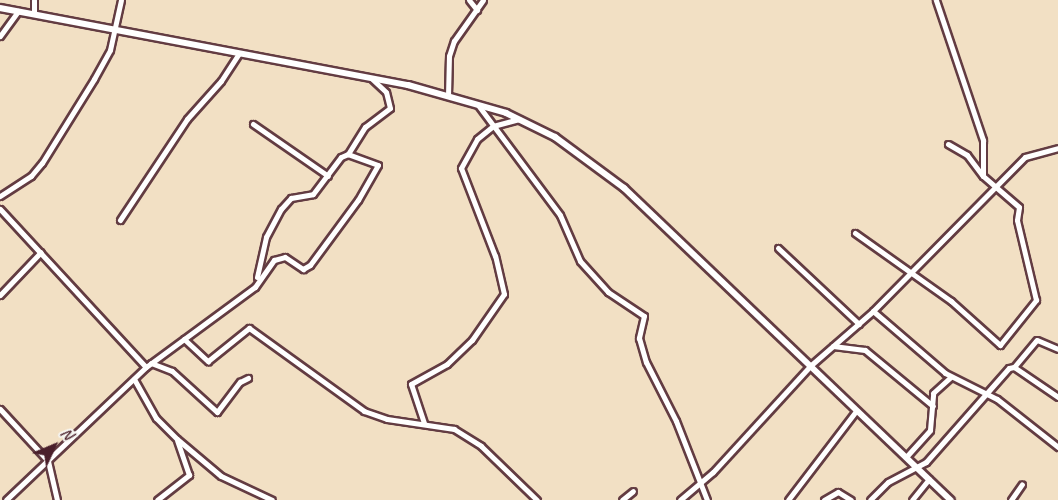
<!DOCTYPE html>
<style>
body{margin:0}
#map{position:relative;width:1058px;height:500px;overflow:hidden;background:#f2e0c4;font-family:Caveat,sans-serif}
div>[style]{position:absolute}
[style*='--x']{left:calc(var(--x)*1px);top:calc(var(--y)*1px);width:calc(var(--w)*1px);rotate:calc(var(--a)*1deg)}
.roads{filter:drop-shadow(2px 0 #633c42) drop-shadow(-2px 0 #633c42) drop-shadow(0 2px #633c42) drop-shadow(0 -2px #633c42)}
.minor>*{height:5px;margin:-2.5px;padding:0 2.5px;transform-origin:2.5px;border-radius:2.5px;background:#fff}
.tertiary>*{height:6px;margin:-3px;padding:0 3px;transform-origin:3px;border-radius:3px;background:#fff}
span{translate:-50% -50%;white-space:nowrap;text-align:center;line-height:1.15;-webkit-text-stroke:5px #f6f6f2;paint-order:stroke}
.north{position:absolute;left:24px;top:416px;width:60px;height:60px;-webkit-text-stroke:4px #f6f6f2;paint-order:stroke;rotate:46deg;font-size:16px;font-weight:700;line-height:24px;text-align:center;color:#4a1f2b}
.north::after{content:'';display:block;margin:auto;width:21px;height:27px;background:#4a1f2b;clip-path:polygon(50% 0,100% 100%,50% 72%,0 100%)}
</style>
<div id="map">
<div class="roads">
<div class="minor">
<i style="--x:469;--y:0;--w:13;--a:51"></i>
<i style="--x:34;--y:14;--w:14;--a:-90"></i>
<i style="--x:0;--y:36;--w:31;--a:-54"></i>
<i style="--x:448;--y:96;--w:40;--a:-88.6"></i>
<i style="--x:449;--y:56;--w:16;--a:-72"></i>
<i style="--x:454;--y:41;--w:50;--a:-54.7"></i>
<i style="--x:478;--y:105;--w:137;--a:53.3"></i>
<i style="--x:560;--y:215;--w:50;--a:66.5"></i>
<i style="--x:580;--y:261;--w:42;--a:47.9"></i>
<i style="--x:608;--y:292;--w:43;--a:33.7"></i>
<i style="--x:644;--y:316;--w:23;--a:103"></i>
<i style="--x:639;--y:338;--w:25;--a:74"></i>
<i style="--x:646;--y:362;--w:66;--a:63"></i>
<i style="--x:676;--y:421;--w:85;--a:68.6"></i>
<i style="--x:253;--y:124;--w:91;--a:34.7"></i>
<i style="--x:948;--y:144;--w:22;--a:30"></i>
<i style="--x:967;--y:155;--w:26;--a:53"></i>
<i style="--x:0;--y:196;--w:37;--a:-33"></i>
<i style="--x:31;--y:176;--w:17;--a:-50"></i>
<i style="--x:42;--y:163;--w:99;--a:-58.2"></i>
<i style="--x:94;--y:79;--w:33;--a:-61"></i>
<i style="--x:110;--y:50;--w:51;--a:-77.6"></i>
<i style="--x:0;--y:209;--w:215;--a:47.3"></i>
<i style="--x:146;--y:367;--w:193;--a:136.5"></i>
<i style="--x:120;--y:220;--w:121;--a:-56.4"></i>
<i style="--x:187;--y:119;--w:51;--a:-48.2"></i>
<i style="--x:221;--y:81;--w:33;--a:-57"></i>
<i style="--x:855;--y:233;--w:118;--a:35.3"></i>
<i style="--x:951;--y:301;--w:66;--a:41.9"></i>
<i style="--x:1000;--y:345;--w:58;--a:-51.3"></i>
<i style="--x:1036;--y:300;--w:82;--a:-103.4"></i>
<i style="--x:1017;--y:220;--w:13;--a:-81"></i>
<i style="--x:1019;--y:207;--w:48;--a:-139.3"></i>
<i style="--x:983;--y:176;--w:36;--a:-90"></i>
<i style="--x:983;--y:140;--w:148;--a:-108.6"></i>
<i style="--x:778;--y:248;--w:111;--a:43.2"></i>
<i style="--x:257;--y:277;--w:41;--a:-77.3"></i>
<i style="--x:266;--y:237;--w:32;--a:-62"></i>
<i style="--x:281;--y:209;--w:15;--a:-48"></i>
<i style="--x:291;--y:198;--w:22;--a:-10"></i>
<i style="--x:313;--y:194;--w:46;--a:-52.9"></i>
<i style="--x:341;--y:157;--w:8;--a:-23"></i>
<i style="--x:0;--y:295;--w:59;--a:-46.4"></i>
<i style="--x:873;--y:311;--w:95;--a:40.7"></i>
<i style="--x:945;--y:373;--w:58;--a:26.6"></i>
<i style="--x:997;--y:399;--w:78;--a:38.2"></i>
<i style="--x:184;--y:339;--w:33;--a:43"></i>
<i style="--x:208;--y:361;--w:53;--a:-38.8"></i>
<i style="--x:249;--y:328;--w:142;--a:35.8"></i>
<i style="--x:364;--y:411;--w:24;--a:19"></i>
<i style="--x:387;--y:419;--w:68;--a:8.5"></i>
<i style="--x:454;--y:429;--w:32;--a:32"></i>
<i style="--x:481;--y:446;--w:78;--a:44"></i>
<i style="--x:833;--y:346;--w:32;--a:7"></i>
<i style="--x:865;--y:350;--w:88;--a:39.5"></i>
<i style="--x:151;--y:363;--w:22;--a:21"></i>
<i style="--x:172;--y:371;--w:61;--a:42.3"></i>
<i style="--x:217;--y:412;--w:38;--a:-53"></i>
<i style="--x:240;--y:382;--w:9;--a:-27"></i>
<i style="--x:146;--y:367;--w:135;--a:-36.3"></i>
<i style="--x:255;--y:287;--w:33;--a:-55"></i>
<i style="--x:274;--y:260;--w:11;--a:-15"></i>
<i style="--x:285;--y:257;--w:22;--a:34"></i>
<i style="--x:303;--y:269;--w:8;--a:-30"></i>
<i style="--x:310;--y:265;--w:81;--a:-53.6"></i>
<i style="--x:358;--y:200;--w:40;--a:-60.3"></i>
<i style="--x:378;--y:165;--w:32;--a:-160"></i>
<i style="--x:348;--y:154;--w:32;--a:-58"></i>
<i style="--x:365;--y:127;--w:31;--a:-37"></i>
<i style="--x:390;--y:108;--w:16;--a:-104"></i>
<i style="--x:386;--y:92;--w:19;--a:-137"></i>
<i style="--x:1014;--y:367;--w:35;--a:-50"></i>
<i style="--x:1037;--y:340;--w:23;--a:23"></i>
<i style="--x:134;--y:379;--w:45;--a:60.6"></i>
<i style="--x:156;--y:418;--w:30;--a:45"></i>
<i style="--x:177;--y:439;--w:57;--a:40.1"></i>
<i style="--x:221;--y:476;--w:56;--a:25.2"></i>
<i style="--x:0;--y:409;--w:71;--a:47.3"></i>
<i style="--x:48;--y:461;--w:40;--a:77"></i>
<i style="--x:424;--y:423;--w:41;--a:-108.4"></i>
<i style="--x:411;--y:384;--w:41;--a:-29.1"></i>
<i style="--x:447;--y:364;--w:35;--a:-44"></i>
<i style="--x:472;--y:340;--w:56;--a:-55.2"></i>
<i style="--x:504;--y:294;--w:39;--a:-103"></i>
<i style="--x:495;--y:256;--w:94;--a:-111.1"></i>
<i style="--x:461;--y:168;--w:33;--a:-61"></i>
<i style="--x:477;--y:139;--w:21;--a:-39"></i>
<i style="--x:493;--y:126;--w:27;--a:-15"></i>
<i style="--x:906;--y:457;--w:36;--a:-48"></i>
<i style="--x:930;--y:430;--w:37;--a:-85"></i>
<i style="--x:933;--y:393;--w:24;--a:-42"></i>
<i style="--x:157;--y:500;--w:41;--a:-38"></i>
<i style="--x:189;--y:475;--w:36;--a:-109"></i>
<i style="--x:622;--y:500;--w:14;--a:-39"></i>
<i style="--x:680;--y:500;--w:43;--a:-40.3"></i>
<i style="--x:713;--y:472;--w:144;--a:-47.5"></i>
<i style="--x:810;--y:366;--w:84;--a:-41.1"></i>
<i style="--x:873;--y:311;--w:216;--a:-45.4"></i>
<i style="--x:1025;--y:157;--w:34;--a:-15"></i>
<i style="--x:788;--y:500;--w:112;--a:-52.6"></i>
<i style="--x:824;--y:500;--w:16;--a:-30"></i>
<i style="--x:838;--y:492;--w:15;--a:32"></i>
<i style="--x:870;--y:500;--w:25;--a:-45"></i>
<i style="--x:888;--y:482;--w:43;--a:-27.8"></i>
<i style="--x:926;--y:462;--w:125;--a:-48.6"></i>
<i style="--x:1009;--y:368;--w:5;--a:-11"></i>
<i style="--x:1014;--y:367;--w:53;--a:34.3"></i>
<i style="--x:912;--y:500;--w:27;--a:-51"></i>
<i style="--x:1011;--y:500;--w:19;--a:-55"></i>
</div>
<div class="tertiary">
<i style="--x:0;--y:8;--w:415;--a:10.7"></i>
<i style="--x:408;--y:85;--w:102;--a:15.9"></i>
<i style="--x:506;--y:113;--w:55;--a:26.1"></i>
<i style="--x:555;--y:137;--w:86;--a:36.5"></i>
<i style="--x:624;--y:188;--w:452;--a:43.7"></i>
</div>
</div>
<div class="north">N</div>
</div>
